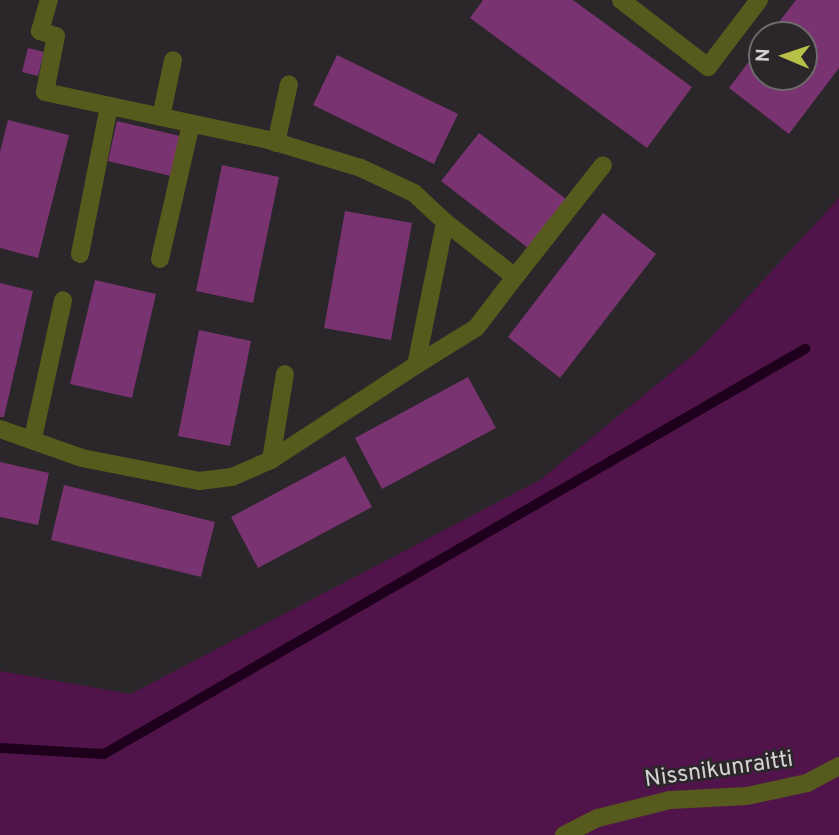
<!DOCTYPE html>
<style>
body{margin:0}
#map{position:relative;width:839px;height:835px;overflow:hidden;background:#2a2629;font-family:Overpass,sans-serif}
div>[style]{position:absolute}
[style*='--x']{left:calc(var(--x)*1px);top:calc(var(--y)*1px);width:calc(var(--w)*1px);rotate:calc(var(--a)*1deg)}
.green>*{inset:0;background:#50144a}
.stream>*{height:10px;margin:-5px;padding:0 5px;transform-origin:5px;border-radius:5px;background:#1f001c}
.building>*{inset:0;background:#793371}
.minor>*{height:18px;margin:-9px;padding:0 9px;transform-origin:9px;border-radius:9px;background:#565b1d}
span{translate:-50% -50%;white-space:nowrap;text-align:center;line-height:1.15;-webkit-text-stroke:5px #2a2629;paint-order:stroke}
.street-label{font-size:23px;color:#d5d2d4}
.north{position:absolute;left:748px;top:21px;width:70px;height:70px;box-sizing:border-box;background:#2a2629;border:2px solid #6e6b6d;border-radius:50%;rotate:272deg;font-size:19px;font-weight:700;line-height:28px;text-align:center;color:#d5d2d4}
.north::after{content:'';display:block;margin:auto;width:24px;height:32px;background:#b7c148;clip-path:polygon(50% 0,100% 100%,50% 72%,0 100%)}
</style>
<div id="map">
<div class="green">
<i style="clip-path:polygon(839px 198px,839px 835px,0 835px,0 671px,131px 694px,540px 480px,699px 350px)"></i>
</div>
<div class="stream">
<i style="--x:0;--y:748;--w:104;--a:3.3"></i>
<i style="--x:104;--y:754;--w:810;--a:-30.02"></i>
</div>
<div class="building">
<i style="clip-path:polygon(483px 0,573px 0,692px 87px,647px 148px,470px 18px)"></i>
<i style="clip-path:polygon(796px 0,839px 0,839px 68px,789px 134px,729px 88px,762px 44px,762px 77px,804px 77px,804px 35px,769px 35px)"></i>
<i style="clip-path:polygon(28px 48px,44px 52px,38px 76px,22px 72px)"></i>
<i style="clip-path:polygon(337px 55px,458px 114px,434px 164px,313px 105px)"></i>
<i style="clip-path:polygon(8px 120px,69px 135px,38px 258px,0 248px,0 152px)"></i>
<i style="clip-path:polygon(117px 121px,184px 137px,175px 177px,108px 161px)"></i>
<i style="clip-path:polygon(479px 133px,566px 199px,528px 248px,441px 181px)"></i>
<i style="clip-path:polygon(222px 165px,279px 177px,253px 303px,196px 291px)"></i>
<i style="clip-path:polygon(345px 211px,412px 223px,391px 340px,324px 328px)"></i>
<i style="clip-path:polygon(603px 213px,656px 254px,560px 378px,508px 337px)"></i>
<i style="clip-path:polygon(95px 280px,156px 294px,132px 398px,70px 384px)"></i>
<i style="clip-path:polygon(0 283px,33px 291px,4px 417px,0 417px)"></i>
<i style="clip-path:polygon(199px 330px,251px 341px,230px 446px,178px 436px)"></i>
<i style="clip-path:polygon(468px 377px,496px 428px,382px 489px,355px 438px)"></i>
<i style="clip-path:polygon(345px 456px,372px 507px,258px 568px,231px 517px)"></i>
<i style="clip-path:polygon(0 462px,49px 473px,38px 525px,0 517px)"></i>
<i style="clip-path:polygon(64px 485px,215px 522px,201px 577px,51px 540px)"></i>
</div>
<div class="minor">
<i style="--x:621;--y:0;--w:110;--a:37.6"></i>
<i style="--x:708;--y:67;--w:84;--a:-52.7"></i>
<i style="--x:161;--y:117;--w:58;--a:-78.1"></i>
<i style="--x:276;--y:143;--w:60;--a:-77.6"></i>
<i style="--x:80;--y:254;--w:151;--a:-78.9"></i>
<i style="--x:160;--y:259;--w:139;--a:-77.1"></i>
<i style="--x:515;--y:277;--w:142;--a:-51.8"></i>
<i style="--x:416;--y:365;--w:70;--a:-31.7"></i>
<i style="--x:476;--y:328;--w:64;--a:-52.6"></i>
<i style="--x:515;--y:277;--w:89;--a:-141.8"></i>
<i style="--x:0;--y:429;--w:87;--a:19.5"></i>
<i style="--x:82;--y:458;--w:119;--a:11.1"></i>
<i style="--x:199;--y:481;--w:33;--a:-7"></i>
<i style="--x:232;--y:477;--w:43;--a:-23.6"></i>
<i style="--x:271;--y:460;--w:173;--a:-33.2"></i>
<i style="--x:416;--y:365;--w:146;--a:-78.5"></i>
<i style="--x:445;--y:222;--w:42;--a:-136.9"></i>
<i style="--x:414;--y:193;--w:59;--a:-154.7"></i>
<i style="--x:361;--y:168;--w:96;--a:-163.1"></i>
<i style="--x:269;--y:140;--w:229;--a:-167.9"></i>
<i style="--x:45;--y:92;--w:57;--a:-78.9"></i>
<i style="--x:56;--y:36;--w:17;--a:-163"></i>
<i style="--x:40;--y:31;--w:32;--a:-74"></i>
<i style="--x:33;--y:438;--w:141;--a:-77.7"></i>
<i style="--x:271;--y:460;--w:87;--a:-80.8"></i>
<i style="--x:564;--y:835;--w:38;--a:-27"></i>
<i style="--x:598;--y:818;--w:74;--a:-14"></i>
<i style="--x:670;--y:800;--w:77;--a:-3"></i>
<i style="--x:747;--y:796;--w:61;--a:-12.2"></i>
<i style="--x:807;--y:783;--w:36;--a:-28"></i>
</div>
<div class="street-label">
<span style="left:719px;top:771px;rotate:-8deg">Nissnikunraitti</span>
</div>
<div class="north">N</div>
</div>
